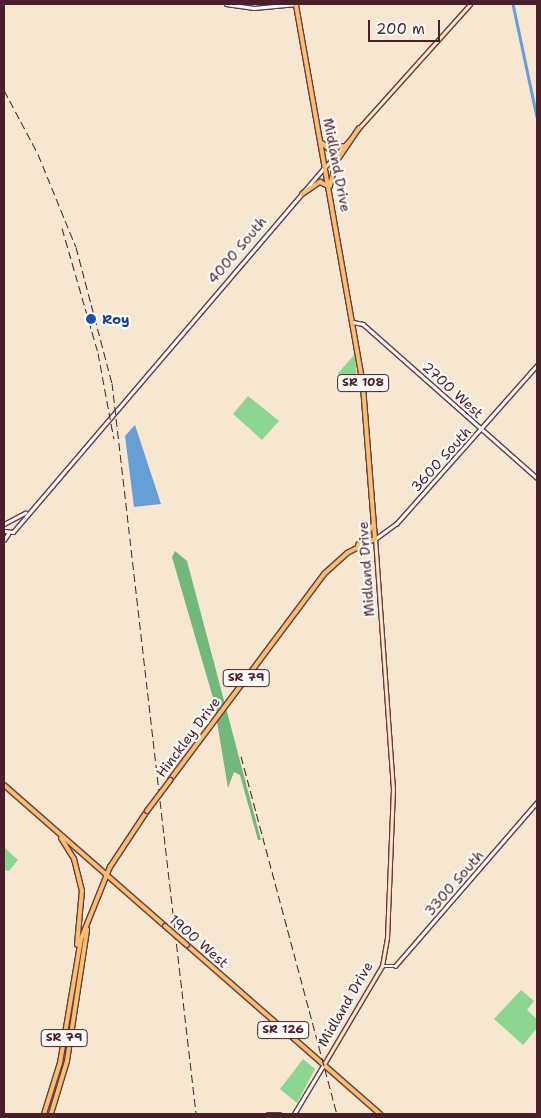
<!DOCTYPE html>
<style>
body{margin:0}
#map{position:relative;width:541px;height:1118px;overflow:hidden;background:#f7e6d0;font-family:"Shantell Sans",sans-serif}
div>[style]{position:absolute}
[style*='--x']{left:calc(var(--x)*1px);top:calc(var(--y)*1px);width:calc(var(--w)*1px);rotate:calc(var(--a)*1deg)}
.green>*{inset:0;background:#8dd692}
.forest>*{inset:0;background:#72b77c}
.water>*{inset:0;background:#669fd5}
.canal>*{height:2.5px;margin:-1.25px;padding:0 1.25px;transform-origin:1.25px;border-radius:1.25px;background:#669fd5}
.roads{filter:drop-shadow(1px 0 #643d44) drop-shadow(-1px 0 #643d44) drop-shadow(0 1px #643d44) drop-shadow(0 -1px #643d44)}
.tertiary>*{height:2.5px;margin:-1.25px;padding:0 1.25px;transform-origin:1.25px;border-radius:1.25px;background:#fff}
.secondary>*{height:3px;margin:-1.5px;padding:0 1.5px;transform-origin:1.5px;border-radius:1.5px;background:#fde5c5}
.primary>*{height:4px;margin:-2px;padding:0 2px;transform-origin:2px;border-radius:2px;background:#fbbd6e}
.rail>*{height:1px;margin-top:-0.5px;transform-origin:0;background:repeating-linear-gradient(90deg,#4a1f2b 0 8px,transparent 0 12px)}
.bridges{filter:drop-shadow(1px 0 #643d44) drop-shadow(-1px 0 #643d44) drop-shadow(0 1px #643d44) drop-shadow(0 -1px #643d44)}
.primary-bridge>*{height:4px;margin:-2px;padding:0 2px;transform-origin:2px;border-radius:2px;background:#fbbd6e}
.dots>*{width:14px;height:14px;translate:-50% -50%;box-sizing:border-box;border:2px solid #fdfcf7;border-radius:50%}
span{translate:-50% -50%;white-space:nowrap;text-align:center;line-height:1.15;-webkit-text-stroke:4.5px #fdfcf7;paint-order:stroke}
.shield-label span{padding:1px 4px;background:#fdfcf7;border:1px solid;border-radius:4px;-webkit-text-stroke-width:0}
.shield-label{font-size:12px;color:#4a1f2b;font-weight:700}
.street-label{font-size:14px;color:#4a1f2b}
.transit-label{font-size:14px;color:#164399;font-weight:700}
.left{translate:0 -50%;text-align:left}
.frame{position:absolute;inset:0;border:5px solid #4a1f2b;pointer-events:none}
.scale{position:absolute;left:368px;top:20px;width:72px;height:22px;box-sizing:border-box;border:2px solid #4a1f2b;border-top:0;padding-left:6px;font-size:15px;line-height:18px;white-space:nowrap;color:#4a1f2b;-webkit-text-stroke:4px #fdfcf7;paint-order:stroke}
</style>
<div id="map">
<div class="green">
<i style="clip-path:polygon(355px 354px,357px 384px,341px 387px,338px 373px)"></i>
<i style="clip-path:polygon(248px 396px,279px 421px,262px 440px,233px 414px)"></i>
<i style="clip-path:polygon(4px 847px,18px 860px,9px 871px,4px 870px)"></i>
<i style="clip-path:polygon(521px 990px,534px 1001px,527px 1010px,537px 1019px,537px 1028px,523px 1045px,494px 1019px)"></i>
<i style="clip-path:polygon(303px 1059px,315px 1069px,297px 1103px,280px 1089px)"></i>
</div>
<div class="forest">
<i style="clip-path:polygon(175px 551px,187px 561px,261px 840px,258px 840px,240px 775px,234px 772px,228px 788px,213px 698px,172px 557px)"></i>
</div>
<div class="water">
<i style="clip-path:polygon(135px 425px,161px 504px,134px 507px,125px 436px)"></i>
</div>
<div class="canal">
<i style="--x:513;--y:4;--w:116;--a:78"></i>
</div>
<div class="roads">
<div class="tertiary">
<i style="--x:226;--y:4;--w:28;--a:8"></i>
<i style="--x:254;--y:8;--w:42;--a:-5.4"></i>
<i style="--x:353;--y:322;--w:10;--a:11"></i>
<i style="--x:363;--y:324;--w:232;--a:41.5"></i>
<i style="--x:4;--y:524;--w:24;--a:-28"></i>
<i style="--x:4;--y:531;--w:9;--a:6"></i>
<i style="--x:13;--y:532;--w:480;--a:-49.5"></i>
<i style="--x:375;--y:539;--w:26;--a:-36"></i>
<i style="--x:396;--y:524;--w:213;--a:-48.4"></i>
<i style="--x:4;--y:540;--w:7;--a:-56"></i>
<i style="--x:382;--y:966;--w:13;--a:0"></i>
<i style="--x:395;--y:966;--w:217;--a:-49.1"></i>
<i style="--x:268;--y:1114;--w:12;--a:0"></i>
<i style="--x:294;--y:1114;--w:58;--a:-59"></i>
</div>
<div class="secondary">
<i style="--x:358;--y:129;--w:168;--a:-48.1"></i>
<i style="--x:325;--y:167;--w:39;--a:-48"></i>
<i style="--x:324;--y:1064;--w:114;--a:-59.4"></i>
<i style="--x:382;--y:966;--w:28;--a:-80"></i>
<i style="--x:387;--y:938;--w:149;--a:-87.7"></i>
<i style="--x:393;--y:789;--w:251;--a:-94.1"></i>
</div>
<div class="primary">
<i style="--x:322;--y:143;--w:9;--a:41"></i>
<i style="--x:329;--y:149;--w:14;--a:-12"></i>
<i style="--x:330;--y:186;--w:25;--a:-76"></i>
<i style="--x:336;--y:162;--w:41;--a:-55.9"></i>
<i style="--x:302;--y:194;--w:22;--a:-34"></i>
<i style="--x:320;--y:182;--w:9;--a:27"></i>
<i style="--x:358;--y:545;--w:25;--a:-53"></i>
<i style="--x:170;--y:780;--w:257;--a:-53.2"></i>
<i style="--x:324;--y:574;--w:31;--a:-42"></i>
<i style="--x:347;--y:553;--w:31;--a:-27"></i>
<i style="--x:375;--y:539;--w:154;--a:-94.5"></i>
<i style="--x:363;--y:385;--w:387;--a:-100"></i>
<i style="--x:4;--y:785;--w:214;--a:41.2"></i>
<i style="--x:61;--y:838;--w:25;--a:58"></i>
<i style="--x:74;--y:859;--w:32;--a:76"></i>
<i style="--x:82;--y:890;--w:55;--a:95.2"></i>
<i style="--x:187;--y:945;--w:257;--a:41.2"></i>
<i style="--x:44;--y:1114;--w:53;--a:-72.6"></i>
<i style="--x:60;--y:1063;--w:126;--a:-80.4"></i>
<i style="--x:81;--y:939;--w:78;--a:-68.1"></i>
<i style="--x:110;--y:867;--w:67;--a:-56.5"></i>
<i style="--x:51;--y:1114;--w:55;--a:-73.2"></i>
<i style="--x:67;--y:1061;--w:133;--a:-81.3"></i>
</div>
</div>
<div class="rail">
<i style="--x:4;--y:90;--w:72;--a:62"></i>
<i style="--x:38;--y:154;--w:100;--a:67.8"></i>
<i style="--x:76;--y:247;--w:141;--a:75.2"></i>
<i style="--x:112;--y:383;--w:736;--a:83.44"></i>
<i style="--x:62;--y:228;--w:130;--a:73.9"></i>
<i style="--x:98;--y:353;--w:87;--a:79.5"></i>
<i style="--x:241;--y:756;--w:371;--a:75"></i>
</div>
<div class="bridges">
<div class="primary-bridge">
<i style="--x:147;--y:811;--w:39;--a:-53"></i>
<i style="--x:165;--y:926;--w:29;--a:41"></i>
</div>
</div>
<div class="dots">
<i style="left:91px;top:319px;background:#1a4fb4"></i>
</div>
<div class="shield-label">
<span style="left:363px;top:383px">SR 108</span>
<span style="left:246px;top:678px">SR 79</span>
<span style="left:283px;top:1030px">SR 126</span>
<span style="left:64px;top:1038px">SR 79</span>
</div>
<div class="street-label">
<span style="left:337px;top:165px;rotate:79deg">Midland Drive</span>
<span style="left:237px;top:250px;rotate:-50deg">4000 South</span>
<span style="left:453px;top:390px;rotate:42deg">2700 West</span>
<span style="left:441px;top:459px;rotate:-48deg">3600 South</span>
<span style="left:366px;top:569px;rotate:-94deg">Midland Drive</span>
<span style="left:188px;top:737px;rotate:-53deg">Hinckley Drive</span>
<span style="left:454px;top:883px;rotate:-49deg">3300 South</span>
<span style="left:199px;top:941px;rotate:41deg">1900 West</span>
<span style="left:345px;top:1004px;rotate:-60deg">Midland Drive</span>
</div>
<div class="transit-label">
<span class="left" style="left:102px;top:319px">Roy</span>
</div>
<div class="frame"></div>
<div class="scale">200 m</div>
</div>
